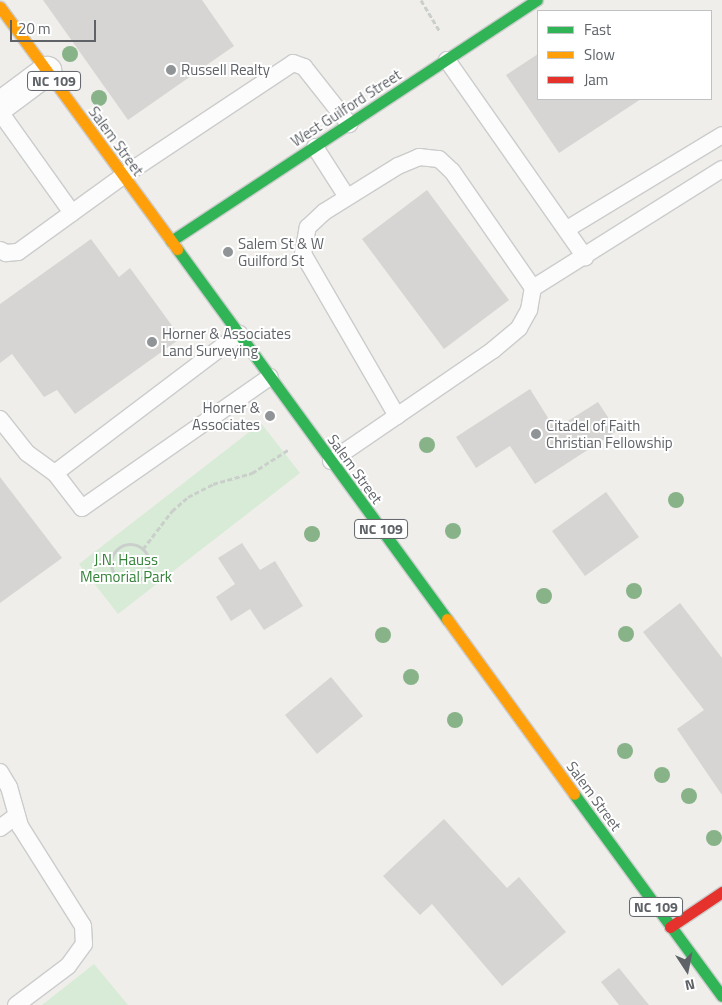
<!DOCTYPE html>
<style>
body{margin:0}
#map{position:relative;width:722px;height:1005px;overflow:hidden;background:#efeeea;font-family:"Titillium Web",sans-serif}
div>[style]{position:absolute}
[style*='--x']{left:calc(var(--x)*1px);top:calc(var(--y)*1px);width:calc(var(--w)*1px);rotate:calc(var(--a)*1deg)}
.green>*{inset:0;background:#d8ebd6}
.building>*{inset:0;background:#d6d5d3}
.path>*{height:3px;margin-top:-1.5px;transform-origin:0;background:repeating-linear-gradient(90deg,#cacfcc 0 5px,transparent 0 7.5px)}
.path>.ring{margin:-1.5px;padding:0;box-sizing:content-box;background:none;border:3px solid #cacfcc;border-radius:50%}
.roads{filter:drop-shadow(1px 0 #cbcccc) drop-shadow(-1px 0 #cbcccc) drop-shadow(0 1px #cbcccc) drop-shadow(0 -1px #cbcccc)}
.lane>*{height:16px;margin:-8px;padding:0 8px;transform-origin:8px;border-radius:8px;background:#fdfcfc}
.street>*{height:28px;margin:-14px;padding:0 14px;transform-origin:14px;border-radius:14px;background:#fdfcfc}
.fast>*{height:11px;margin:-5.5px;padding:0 5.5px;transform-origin:5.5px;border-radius:5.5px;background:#30b455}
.slow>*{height:11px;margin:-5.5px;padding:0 5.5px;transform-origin:5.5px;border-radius:5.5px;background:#ff9f0a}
.jam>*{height:11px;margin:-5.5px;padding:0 5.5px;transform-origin:5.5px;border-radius:5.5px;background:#e5322d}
.trees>*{width:16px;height:16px;margin:-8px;border-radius:50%;background:#88b388}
.dots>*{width:14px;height:14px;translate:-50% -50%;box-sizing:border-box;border:2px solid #fff;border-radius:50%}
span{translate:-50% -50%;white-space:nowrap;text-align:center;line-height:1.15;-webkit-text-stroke:4px #fff;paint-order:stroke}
.shield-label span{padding:1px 4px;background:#fff;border:1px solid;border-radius:4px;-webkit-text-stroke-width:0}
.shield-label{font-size:14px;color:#5f6368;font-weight:700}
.poi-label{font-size:15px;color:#5f6368}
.left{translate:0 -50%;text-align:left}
.right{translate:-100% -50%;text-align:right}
.street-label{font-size:15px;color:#5f6368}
.park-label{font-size:15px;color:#348238}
.legend{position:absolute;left:537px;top:10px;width:175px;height:90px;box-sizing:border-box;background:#fff;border:1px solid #bfc1c3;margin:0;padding:6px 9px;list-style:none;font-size:15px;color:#5f6368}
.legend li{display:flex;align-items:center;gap:10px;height:25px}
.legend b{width:25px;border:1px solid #bfc1c3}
.north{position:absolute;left:662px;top:945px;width:50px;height:50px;-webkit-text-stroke:4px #fff;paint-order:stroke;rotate:169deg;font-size:14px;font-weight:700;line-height:20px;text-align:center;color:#5f6368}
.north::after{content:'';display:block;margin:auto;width:18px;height:22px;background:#5f6368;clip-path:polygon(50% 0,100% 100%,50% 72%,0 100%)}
.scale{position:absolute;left:10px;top:20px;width:86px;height:22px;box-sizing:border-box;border:2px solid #5f6368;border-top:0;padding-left:6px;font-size:15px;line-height:18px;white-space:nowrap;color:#5f6368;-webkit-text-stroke:4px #fff;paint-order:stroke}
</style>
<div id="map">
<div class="green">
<i style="clip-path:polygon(261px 423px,300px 473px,118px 614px,79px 564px)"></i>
<i style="clip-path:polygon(94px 964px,128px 1005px,42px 1005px)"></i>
</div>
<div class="building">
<i style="clip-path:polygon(43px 0,202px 0,234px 46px,128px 120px)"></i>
<i style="clip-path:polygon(538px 54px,538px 99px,641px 99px,559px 153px,506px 75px)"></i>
<i style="clip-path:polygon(427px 190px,509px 300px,444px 349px,362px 239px)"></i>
<i style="clip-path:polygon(91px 239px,119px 277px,130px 268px,181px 338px,75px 414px,57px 390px,44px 397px,12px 354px,0 363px,0 304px)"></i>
<i style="clip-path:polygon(530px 389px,555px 429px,598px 402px,617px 431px,535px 484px,510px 446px,476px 468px,456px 437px)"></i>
<i style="clip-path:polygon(0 477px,62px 558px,0 603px)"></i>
<i style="clip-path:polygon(606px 492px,639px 537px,585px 576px,552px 531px)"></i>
<i style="clip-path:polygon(242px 543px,260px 570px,275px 561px,303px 606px,264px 630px,250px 609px,231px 621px,216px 597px,235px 584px,218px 558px)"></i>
<i style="clip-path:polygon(680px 603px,722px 658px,722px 795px,677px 729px,704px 710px,643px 632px)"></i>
<i style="clip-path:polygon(331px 677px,363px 716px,317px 754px,285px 715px)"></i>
<i style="clip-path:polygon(444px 819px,507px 888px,519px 877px,566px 932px,502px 986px,432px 904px,420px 915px,383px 876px)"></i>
<i style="clip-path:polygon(619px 968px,649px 1005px,619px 1005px,601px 982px)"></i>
</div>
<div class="path">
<i style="--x:421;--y:0;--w:37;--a:59"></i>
<i class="ring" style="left:111px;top:544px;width:35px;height:35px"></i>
<i style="--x:143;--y:549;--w:48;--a:-52.7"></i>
<i style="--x:172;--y:511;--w:21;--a:-41"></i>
<i style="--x:188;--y:497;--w:28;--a:-27"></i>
<i style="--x:213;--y:484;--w:41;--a:-15.8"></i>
<i style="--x:252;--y:473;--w:43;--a:-32.6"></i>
</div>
<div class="roads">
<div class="lane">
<i style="--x:447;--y:60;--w:241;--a:55"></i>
<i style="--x:0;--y:112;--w:124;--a:54.5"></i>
<i style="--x:315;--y:147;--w:59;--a:57.4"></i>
<i style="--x:567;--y:229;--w:181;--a:-31.2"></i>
<i style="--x:0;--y:250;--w:7;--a:27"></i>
<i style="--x:6;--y:253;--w:12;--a:-5"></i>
<i style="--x:18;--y:252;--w:130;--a:-35.9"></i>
<i style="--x:123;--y:176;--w:204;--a:-33.6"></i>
<i style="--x:293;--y:63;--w:12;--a:20"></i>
<i style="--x:304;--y:67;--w:73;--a:51.7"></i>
<i style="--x:397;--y:416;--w:187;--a:-120.1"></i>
<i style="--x:303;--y:254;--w:27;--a:-80"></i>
<i style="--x:308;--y:227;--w:22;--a:-43"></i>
<i style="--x:324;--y:212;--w:87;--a:-31.9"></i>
<i style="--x:398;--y:166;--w:23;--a:-23"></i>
<i style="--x:419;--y:157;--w:20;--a:6"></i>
<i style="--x:439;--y:159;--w:18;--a:43"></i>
<i style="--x:452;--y:171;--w:142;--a:55.3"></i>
<i style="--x:0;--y:419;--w:43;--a:51.5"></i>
<i style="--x:27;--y:453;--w:34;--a:36"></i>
<i style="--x:55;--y:473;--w:44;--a:52.4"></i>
<i style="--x:82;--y:508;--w:229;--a:-34.9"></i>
<i style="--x:331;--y:461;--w:196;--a:-34.4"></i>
<i style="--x:493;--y:350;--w:34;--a:-40"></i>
<i style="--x:519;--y:328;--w:21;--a:-61"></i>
<i style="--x:529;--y:310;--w:22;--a:-80"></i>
<i style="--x:533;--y:288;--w:223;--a:-32.2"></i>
<i style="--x:55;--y:473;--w:231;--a:-37.1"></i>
<i style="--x:0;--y:772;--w:17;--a:59"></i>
<i style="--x:9;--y:787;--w:41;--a:74.2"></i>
<i style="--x:20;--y:826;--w:118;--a:57.8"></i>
<i style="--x:83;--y:926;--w:18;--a:87"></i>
<i style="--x:84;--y:944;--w:27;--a:126"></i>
<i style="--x:68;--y:966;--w:65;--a:143.1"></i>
<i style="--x:0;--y:828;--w:21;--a:-37"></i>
</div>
<div class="street">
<i style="--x:0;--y:106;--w:59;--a:-36.7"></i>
</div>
<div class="fast">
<i style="--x:171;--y:241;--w:438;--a:-33.4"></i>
<i style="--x:177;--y:249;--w:458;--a:53.9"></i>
<i style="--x:574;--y:794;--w:250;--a:53.8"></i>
</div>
<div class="slow">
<i style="--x:0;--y:7;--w:300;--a:53.8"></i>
<i style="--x:447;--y:619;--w:216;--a:54"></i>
</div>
<div class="jam">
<i style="--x:670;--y:927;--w:63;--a:-33.9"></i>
</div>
</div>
<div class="trees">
<i style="left:70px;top:54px"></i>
<i style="left:99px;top:98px"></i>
<i style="left:427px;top:445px"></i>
<i style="left:676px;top:500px"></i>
<i style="left:453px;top:531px"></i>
<i style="left:312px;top:534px"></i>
<i style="left:634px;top:591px"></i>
<i style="left:544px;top:596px"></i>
<i style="left:626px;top:634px"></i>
<i style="left:383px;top:635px"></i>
<i style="left:411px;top:677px"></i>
<i style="left:455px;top:720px"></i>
<i style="left:625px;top:751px"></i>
<i style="left:662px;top:775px"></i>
<i style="left:689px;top:796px"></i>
<i style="left:714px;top:838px"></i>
</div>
<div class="dots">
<i style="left:171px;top:70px;background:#919496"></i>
<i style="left:228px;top:252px;background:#919496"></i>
<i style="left:152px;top:342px;background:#919496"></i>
<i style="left:270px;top:416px;background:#919496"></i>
<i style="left:536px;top:434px;background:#919496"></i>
</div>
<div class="shield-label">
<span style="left:54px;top:81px">NC 109</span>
<span style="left:381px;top:529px">NC 109</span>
<span style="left:656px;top:907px">NC 109</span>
</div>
<div class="poi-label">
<span class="left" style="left:181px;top:70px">Russell Realty</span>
<span class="left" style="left:238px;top:252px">Salem St &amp; W<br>Guilford St</span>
<span class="left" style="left:162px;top:342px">Horner &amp; Associates<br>Land Surveying</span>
<span class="right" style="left:260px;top:416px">Horner &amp;<br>Associates</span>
<span class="left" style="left:546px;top:434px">Citadel of Faith<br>Christian Fellowship</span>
</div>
<div class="street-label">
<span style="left:346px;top:108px;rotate:-33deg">West Guilford Street</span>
<span style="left:116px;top:141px;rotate:54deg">Salem Street</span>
<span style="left:355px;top:469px;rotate:54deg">Salem Street</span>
<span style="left:594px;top:796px;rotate:54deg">Salem Street</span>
</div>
<div class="park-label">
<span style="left:126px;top:568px">J.N. Hauss<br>Memorial Park</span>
</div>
<ul class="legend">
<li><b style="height:6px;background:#30b455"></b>Fast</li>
<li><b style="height:6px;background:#ff9f0a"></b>Slow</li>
<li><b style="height:6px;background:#e5322d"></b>Jam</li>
</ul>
<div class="north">N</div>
<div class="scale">20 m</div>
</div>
